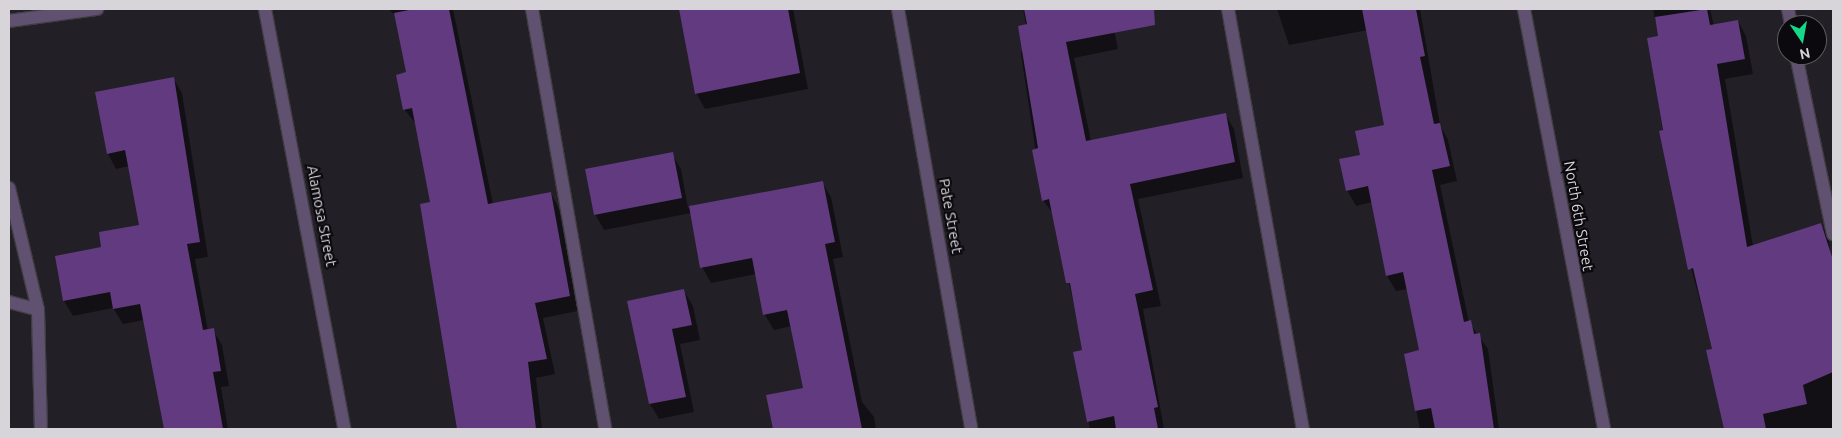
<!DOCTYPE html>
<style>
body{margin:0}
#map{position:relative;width:1842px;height:438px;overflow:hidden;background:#231f27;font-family:Ubuntu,sans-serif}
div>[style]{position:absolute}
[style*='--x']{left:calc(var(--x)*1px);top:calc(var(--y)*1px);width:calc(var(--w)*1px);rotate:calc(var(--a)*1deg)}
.shadow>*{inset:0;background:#0007}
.building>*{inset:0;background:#613a7f}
.roads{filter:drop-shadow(1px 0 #403c44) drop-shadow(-1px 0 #403c44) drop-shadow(0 1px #403c44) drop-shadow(0 -1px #403c44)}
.service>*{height:12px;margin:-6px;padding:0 6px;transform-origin:6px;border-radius:6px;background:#615170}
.minor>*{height:12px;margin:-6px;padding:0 6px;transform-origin:6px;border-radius:6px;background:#615170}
.tertiary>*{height:12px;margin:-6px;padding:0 6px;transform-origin:6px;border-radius:6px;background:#615170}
span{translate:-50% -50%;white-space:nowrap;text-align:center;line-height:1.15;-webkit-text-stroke:4.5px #0b090d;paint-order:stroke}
.street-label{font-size:15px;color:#d7d5da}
.frame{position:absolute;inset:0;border:10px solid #d7d5da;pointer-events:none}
.north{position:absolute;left:1777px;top:15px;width:50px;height:50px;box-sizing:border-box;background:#0b090d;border:1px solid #5d5b5f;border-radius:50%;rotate:168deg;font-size:14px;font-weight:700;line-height:20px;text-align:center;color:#d7d5da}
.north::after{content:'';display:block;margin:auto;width:18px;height:22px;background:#15d989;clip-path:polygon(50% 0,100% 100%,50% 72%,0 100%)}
</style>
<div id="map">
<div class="shadow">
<i style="clip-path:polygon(388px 9px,453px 9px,493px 204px,551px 193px,559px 209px,578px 311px,543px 318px,555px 374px,536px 378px,542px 429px,459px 429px,431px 203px,416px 124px,404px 109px,407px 73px,395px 15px)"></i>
<i style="clip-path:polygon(680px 9px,793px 9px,808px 89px,705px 109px,696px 93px)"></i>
<i style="clip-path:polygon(1023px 9px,1110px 9px,1118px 49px,1074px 58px,1091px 141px,1225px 114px,1234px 129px,1243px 178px,1138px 199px,1161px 306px,1143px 309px,1164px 429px,1090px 429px,1075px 353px,1084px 351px,1054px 215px,1043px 200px,1021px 54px,1026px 25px)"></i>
<i style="clip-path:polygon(1277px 9px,1420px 9px,1440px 125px,1448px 140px,1457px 181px,1440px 185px,1469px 322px,1488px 349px,1499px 429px,1420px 429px,1405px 355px,1420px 351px,1408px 289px,1396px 291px,1387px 276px,1372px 202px,1356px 206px,1347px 190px,1362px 156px,1385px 126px,1368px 30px,1289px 45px)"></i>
<i style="clip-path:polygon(1653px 9px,1710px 9px,1714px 26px,1738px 21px,1746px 36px,1753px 74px,1725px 79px,1753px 246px,1821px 224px,1829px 240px,1833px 290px,1826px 292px,1833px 310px,1833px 429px,1725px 429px,1707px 351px,1713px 350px,1675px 208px,1648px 39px,1659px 37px)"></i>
<i style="clip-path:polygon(173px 78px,182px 93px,208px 257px,195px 259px,208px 331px,213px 330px,222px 345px,229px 386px,221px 387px,228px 429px,165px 429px,144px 320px,123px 324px,113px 308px,73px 316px,64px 301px,103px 248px,140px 226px,129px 166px,116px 169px,108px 154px,96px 93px)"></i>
<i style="clip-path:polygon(672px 154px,681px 169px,688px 208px,822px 182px,831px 197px,843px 257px,833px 259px,862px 402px,874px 417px,876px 429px,774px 429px,768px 396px,804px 389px,792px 326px,774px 330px,765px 315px,756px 274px,711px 283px,702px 267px,691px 213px,604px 230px,595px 214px)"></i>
<i style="clip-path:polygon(684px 291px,693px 306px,700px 340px,680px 344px,694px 412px,659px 419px,650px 404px,629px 302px)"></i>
</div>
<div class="building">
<i style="clip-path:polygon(414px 9px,449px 9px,488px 204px,551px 192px,570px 296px,535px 303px,547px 359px,528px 362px,536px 429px,457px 429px,420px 204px,430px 202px,412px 108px,403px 110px,396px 75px,406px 72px,394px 13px)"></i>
<i style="clip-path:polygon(679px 9px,788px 9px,800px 73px,695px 94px)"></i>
<i style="clip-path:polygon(1024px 9px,1154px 9px,1155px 25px,1066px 42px,1086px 141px,1226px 113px,1235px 162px,1130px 184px,1153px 290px,1135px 294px,1158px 407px,1154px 408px,1158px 429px,1116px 429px,1114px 416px,1087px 422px,1073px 352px,1082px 350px,1070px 283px,1066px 283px,1049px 199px,1042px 201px,1032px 150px,1038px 148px,1018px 26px,1027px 24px)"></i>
<i style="clip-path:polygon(1362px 9px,1416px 9px,1425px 56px,1420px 57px,1434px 124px,1440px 123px,1450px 166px,1432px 170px,1464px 322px,1471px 320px,1474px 334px,1480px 333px,1494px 429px,1435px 429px,1431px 408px,1415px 411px,1404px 354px,1419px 350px,1403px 272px,1386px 276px,1368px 186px,1346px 191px,1339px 159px,1360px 155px,1355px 131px,1384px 125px)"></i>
<i style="clip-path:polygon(1707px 9px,1710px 25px,1738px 20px,1745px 59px,1717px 64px,1747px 247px,1821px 223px,1833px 260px,1833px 372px,1803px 385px,1807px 404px,1763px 414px,1766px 429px,1724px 429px,1706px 350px,1712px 349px,1693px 268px,1688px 270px,1659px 131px,1663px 130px,1647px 38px,1658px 36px,1655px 17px)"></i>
<i style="clip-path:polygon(174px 77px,200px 242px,187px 244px,203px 330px,214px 328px,221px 371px,213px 372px,223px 429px,164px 429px,140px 304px,113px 309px,110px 292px,63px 301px,55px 256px,101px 247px,99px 232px,139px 225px,125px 150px,107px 154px,95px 92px)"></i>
<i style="clip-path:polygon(673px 152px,682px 198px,594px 215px,585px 169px)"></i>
<i style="clip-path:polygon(823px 181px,835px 242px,825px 244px,862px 429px,773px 429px,766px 395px,803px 388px,787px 310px,763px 315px,752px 258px,700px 268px,689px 206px)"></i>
<i style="clip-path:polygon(684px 289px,692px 325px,672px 329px,686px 397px,649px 404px,627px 301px)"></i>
</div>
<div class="roads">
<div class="service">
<i style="--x:532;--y:9;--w:426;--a:80.1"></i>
<i style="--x:1228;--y:9;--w:427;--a:79.9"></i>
<i style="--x:1788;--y:9;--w:16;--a:79"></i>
<i style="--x:1796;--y:55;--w:183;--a:78.3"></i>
<i style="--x:9;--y:188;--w:125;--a:76.6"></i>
<i style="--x:38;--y:310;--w:119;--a:88.6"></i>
<i style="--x:9;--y:302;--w:30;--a:15"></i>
</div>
<div class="minor">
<i style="--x:265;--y:9;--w:427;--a:79.3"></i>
<i style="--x:1524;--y:9;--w:428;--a:79.2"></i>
<i style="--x:9;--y:21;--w:89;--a:-7.8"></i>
</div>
<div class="tertiary">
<i style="--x:898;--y:9;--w:426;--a:80.1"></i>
</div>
</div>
<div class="street-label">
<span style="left:322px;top:216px;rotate:79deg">Alamosa Street</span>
<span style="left:951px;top:216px;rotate:80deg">Pate Street</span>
<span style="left:1579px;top:216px;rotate:80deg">North 6th Street</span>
</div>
<div class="frame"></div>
<div class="north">N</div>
</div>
